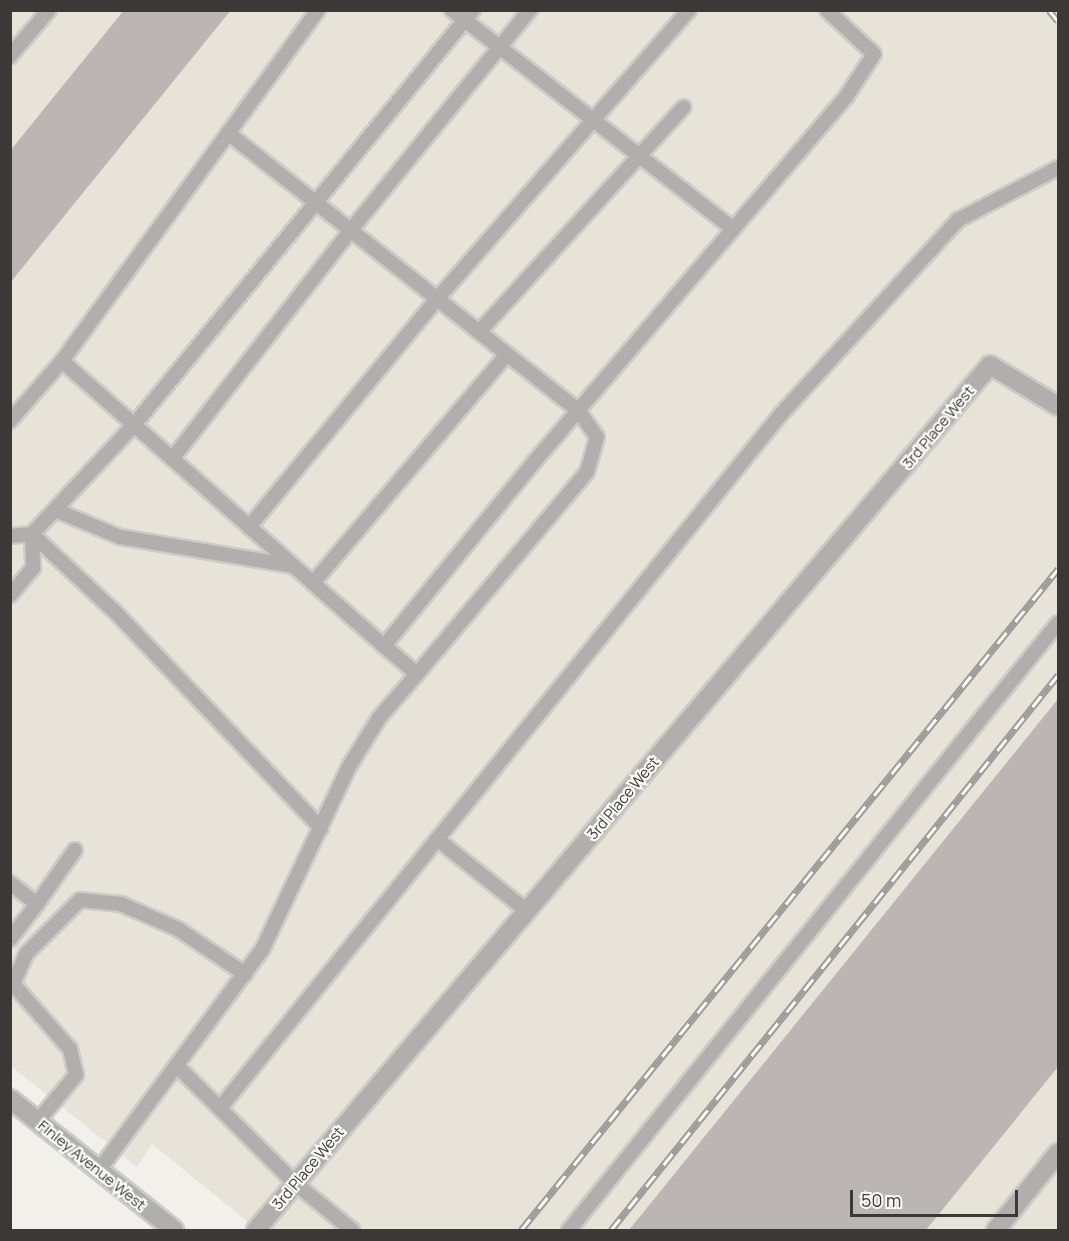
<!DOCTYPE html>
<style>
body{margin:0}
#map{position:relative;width:1069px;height:1241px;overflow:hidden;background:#f1f0eb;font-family:Manrope,sans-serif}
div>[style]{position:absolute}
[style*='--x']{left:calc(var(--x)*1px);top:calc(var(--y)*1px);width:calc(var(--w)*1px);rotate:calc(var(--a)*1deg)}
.built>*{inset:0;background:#e8e3d8}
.building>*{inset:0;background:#bbb6b4}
.roads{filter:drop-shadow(2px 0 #cccbc7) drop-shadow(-2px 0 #cccbc7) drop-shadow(0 2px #cccbc7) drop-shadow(0 -2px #cccbc7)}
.lane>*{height:14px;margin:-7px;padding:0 7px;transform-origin:7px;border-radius:7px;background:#b1aeae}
.street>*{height:18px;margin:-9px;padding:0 9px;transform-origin:9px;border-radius:9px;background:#b1aeae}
.rail>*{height:7px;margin-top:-3.5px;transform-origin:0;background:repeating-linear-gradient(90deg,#fffdf8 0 14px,#9c9b98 0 28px);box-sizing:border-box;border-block:2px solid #9c9b98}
span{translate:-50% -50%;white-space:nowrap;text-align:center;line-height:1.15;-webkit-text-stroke:4.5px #fffdf8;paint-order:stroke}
.street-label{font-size:15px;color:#3a3938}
.frame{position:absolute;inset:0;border:12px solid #3a3938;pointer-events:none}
.scale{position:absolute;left:850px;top:1190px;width:168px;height:27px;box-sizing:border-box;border:3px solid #3a3938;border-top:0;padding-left:8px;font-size:18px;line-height:21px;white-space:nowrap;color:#3a3938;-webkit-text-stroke:4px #fffdf8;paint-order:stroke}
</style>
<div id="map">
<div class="built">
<i style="clip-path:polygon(10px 11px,1058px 11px,1058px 1230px,258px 1230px,152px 1144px,137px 1167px,11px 1066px)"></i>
</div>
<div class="building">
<i style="clip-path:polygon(124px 10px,231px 10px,10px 283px,10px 151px)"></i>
<i style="clip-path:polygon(1058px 699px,1058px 1067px,926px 1230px,629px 1230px)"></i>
</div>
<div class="roads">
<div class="lane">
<i style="--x:452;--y:10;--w:356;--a:37.9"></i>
<i style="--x:10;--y:56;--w:60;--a:-49.7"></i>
<i style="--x:228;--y:133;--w:446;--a:38.4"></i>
<i style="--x:578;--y:410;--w:33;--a:55"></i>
<i style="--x:597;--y:437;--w:36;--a:106"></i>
<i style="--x:587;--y:472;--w:264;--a:130.1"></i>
<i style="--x:417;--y:674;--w:43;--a:-139.7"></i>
<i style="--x:479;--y:332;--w:304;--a:-47.7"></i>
<i style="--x:62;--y:361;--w:430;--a:41.5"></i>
<i style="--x:384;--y:646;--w:239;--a:-50.8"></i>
<i style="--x:535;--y:461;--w:479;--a:-49.5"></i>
<i style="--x:846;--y:97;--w:51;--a:-56.9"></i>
<i style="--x:874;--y:54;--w:64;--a:-136.9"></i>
<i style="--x:10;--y:421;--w:79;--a:-49.1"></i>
<i style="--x:62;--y:361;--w:434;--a:-53.9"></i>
<i style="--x:172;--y:459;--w:291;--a:-52"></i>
<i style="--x:351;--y:230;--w:284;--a:-50.9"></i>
<i style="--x:55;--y:510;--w:70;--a:22.6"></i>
<i style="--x:120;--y:537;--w:175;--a:9.5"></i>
<i style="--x:249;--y:527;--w:296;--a:-50.5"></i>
<i style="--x:437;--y:299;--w:383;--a:-48.9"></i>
<i style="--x:10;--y:536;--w:22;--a:-5"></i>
<i style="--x:32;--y:534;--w:34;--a:88"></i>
<i style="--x:33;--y:568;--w:35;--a:130"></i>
<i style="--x:313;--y:583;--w:300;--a:-49.7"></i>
<i style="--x:321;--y:828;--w:300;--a:-133.6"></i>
<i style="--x:114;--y:611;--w:112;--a:-136.8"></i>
<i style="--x:32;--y:534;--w:149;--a:-46.9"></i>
<i style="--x:134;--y:425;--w:536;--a:-50.76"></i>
<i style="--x:437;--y:839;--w:115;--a:38.7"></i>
<i style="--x:10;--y:883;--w:34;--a:38"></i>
<i style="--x:37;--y:904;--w:44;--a:127.6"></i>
<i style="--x:37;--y:904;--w:66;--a:-54.9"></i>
<i style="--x:178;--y:1067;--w:165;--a:44.8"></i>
<i style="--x:295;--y:1183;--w:74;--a:39.5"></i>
<i style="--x:220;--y:1108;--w:892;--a:-51.05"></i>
<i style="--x:781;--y:414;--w:263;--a:-47.6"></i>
<i style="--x:958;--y:220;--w:113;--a:-27.5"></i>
<i style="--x:38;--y:1121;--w:60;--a:-50.4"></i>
<i style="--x:76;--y:1075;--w:27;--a:-103"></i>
<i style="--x:70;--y:1049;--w:86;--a:-131.2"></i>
<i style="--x:13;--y:984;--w:34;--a:-66"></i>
<i style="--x:27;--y:953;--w:75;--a:-45"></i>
<i style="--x:80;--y:900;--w:41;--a:5.6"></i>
<i style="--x:121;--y:904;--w:62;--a:23.7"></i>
<i style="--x:178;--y:929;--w:81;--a:33.9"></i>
<i style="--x:99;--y:1170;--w:274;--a:-53.5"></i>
<i style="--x:262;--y:950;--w:205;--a:-64.6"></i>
<i style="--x:350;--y:765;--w:55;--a:-58.3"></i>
<i style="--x:379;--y:718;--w:58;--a:-49.2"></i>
<i style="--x:569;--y:1230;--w:779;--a:-51.15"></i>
</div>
<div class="street">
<i style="--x:10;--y:1099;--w:210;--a:38.6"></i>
<i style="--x:256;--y:1230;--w:1134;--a:-49.68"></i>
<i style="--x:990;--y:365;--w:79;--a:31.1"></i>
<i style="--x:996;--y:1230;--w:99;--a:-51.2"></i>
</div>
</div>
<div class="rail">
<i style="--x:1049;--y:10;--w:14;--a:51"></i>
<i style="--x:521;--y:1230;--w:852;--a:-50.91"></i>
<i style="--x:611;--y:1230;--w:713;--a:-51.15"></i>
</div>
<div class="street-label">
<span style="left:938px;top:427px;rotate:-50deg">3rd Place West</span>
<span style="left:623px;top:798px;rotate:-50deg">3rd Place West</span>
<span style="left:92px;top:1165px;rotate:39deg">Finley Avenue West</span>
<span style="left:308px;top:1168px;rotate:-50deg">3rd Place West</span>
</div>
<div class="frame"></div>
<div class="scale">50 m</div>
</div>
